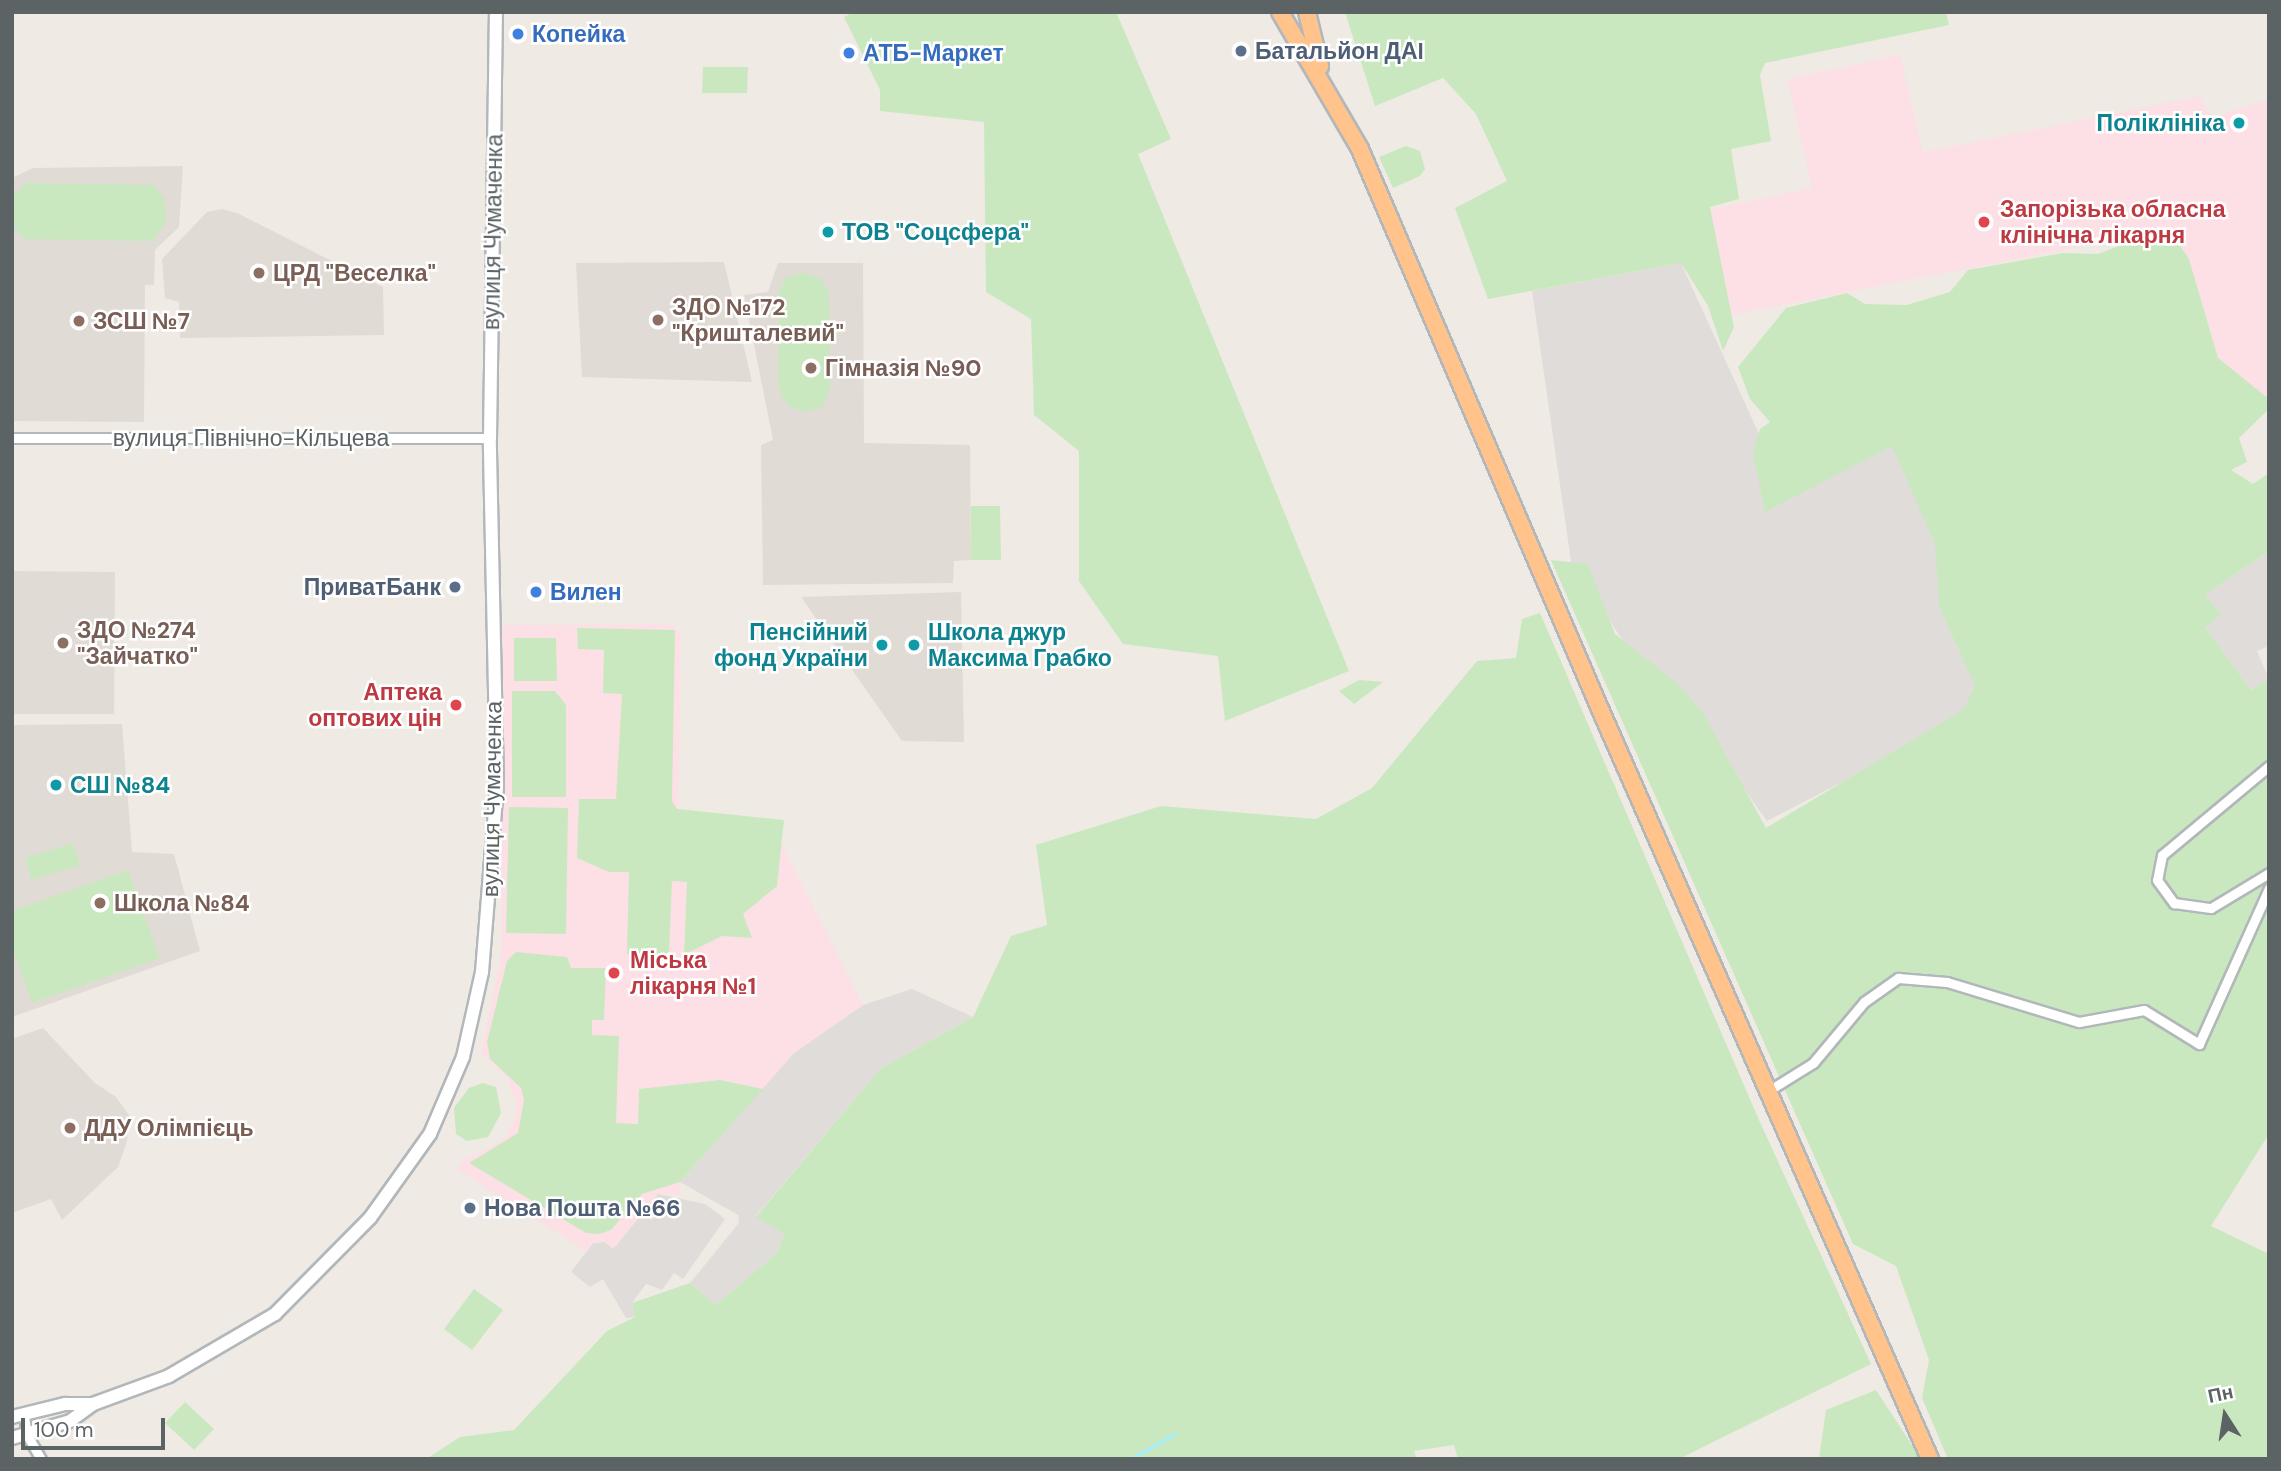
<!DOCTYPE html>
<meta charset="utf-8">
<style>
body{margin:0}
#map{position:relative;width:2281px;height:1471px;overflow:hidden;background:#efeae4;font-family:"DM Sans",sans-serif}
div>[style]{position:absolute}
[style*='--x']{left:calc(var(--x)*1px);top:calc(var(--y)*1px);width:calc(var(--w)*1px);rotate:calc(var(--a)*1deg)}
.industrial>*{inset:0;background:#e0dcd9}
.education>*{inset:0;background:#e1dbd5}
.medical>*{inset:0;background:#fce0e5}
.green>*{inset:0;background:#cae8c0}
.stream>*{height:2.5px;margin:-1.25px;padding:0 1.25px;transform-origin:1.25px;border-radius:1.25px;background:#a4f0ff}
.roads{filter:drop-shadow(2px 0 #b2b7ba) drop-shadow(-2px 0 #b2b7ba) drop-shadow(0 2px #b2b7ba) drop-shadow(0 -2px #b2b7ba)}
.street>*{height:9px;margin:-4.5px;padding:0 4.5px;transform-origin:4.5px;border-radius:4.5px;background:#fff}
.secondary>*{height:12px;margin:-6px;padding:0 6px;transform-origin:6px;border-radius:6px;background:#fff}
.highway>*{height:16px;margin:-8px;padding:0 8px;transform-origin:8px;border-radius:8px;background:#ffc38b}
.dots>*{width:19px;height:19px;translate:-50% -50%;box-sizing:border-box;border:4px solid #fff;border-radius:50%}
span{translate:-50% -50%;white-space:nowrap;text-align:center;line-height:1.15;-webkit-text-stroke:5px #fff;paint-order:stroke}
.shop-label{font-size:23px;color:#366cbe;font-weight:700}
.left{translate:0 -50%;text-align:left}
.service-label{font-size:23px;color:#4e5e75;font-weight:700}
.right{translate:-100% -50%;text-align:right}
.culture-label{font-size:23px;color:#0d838f;font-weight:700}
.health-label{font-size:23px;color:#be3a42;font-weight:700}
.street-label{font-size:23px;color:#5c6365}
.education-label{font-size:23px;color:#785e54;font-weight:700}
.frame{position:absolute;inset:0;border:14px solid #5c6365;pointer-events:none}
.north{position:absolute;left:2190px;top:1380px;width:70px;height:70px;-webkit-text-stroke:5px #fff;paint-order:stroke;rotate:348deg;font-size:19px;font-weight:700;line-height:28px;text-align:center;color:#5c6365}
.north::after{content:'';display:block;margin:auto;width:24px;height:32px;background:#5c6365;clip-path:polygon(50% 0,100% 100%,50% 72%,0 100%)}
.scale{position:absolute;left:21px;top:1418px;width:144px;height:32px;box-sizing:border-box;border:4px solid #5c6365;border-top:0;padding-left:9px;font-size:21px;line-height:24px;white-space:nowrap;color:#5c6365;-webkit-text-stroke:5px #fff;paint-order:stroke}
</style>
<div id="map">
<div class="industrial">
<i style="clip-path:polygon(1681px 263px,1780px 480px,1902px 434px,2016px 692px,1767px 821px,1682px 702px,1653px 687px,1571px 561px,1532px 291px)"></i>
<i style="clip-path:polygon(2269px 551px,2269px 646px,2257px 651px,2269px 679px,2251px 690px,2205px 627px,2205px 595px)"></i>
<i style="clip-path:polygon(912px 989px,973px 1017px,880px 1069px,756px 1216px,784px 1234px,777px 1253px,716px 1305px,690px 1283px,739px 1223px,738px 1215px,680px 1182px,794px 1053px,863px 1005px)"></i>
<i style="clip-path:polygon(658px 1194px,705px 1204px,725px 1219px,683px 1279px,674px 1273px,662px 1290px,646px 1284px,632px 1303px,635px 1317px,626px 1318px,603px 1279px,590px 1287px,571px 1272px,593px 1243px,605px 1242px,614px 1248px)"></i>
</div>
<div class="education">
<i style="clip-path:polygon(183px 166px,179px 227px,155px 250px,154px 285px,145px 285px,144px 422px,12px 421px,12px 178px,33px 168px)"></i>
<i style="clip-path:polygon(222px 209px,237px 213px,383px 287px,384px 335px,180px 338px,179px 302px,165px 298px,162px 259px,207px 212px)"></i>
<i style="clip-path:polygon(724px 262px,752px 382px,582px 377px,576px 263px)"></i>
<i style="clip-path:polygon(778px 263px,863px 263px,864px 443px,970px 445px,971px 560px,954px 561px,953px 583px,763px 585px,761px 445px,773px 440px,744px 295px,768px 292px)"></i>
<i style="clip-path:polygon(12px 571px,115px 572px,114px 714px,12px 714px)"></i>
<i style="clip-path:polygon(961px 592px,964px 742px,902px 741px,801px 597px)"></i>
<i style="clip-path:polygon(122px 724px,132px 852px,174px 854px,200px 951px,12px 1017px,12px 725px)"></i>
<i style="clip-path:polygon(43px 1028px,95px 1083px,116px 1097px,129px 1115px,127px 1141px,118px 1167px,62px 1220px,51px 1199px,12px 1213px,12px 1039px)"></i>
</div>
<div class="medical">
<i style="clip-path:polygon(1900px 55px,1923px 152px,2199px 96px,2213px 118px,2269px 99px,2269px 404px,2214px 360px,2155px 232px,1720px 317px,1697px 212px,1812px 188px,1787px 79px)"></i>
<i style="clip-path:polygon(666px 624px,681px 631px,678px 824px,775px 831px,863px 1005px,794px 1053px,680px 1182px,679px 1195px,658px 1194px,613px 1249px,605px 1242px,593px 1243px,587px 1252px,457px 1169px,464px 1160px,502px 1141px,515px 1119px,517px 1104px,507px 1078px,481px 1053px,501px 957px,502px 625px)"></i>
</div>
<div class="green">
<i style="clip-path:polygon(854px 12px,1116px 12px,1171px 139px,1138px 154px,1349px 671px,1225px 721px,1218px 656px,1123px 644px,1079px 581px,1079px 451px,1034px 415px,1031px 319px,986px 292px,984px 122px,880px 111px,880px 90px,844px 17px)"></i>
<i style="clip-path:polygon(1345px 12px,1946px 12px,1949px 25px,1765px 63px,1760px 75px,1771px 141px,1731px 149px,1739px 199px,1710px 207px,1734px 327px,1723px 351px,1708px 306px,1681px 263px,1488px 299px,1455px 208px,1507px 181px,1476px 114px,1443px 78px,1375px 106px)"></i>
<i style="clip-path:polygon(703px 67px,748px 67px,747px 93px,702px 93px)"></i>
<i style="clip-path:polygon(1406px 146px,1420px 151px,1425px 169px,1420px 176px,1393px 188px,1379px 157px)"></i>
<i style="clip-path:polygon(26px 183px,153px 185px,164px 198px,166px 222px,153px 241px,25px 239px,12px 225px,12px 197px)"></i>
<i style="clip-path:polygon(2160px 230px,2177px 241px,2189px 259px,2218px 358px,2269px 399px,2269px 409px,2239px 438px,2247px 462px,2231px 470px,2253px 484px,2269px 473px,2269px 551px,2205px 595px,2221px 615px,2205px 627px,2251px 690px,2269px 679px,2269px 1134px,2211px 1226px,2269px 1254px,2269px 1459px,1948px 1459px,1922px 1398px,1929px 1360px,1896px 1266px,1853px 1244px,1551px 560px,1588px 564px,1615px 634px,1679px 685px,1703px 713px,1766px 828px,1963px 710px,1975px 686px,1939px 606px,1935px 544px,1892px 446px,1765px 512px,1753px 453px,1760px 429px,1770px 422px,1750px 399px,1738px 367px,1786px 308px,1847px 293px,1865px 304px,1907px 305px,1950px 292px,1968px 270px,2063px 253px,2098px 254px)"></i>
<i style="clip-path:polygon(804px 273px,820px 278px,829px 292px,830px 390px,822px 407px,805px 412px,789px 406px,779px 391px,778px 293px,786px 278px)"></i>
<i style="clip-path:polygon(971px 506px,1000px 506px,1001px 560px,971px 560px)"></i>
<i style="clip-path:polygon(1540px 613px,1759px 1120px,1871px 1364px,1679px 1459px,1458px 1459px,1454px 1445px,1414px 1451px,1417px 1459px,426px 1459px,460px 1437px,514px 1430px,607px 1331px,635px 1317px,632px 1303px,690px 1283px,716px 1305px,777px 1253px,784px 1234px,756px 1217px,880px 1069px,973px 1017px,1011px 936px,1047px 925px,1036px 845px,1161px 806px,1316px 819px,1372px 788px,1477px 661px,1516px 658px,1522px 619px)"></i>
<i style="clip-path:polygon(577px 628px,675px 630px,672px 801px,677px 809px,784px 820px,777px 886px,743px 914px,752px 938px,722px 936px,684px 955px,687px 882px,672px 881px,669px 954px,627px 954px,629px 872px,609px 872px,577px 858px,579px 799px,616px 799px,622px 694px,603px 693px,604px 650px,578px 649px)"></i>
<i style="clip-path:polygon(514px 638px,556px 638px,557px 681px,514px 681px)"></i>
<i style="clip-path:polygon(1359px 680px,1383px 682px,1354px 704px,1339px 691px)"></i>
<i style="clip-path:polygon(512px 691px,555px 691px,566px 705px,566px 797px,512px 797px)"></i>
<i style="clip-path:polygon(509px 807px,568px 808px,566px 934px,506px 933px)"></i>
<i style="clip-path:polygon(73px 843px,80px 865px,31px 880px,25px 858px)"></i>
<i style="clip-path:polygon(128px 870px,160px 958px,32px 1003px,12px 947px,12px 911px)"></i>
<i style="clip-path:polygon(516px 952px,567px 957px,571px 968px,606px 968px,604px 1020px,592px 1020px,592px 1035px,619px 1036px,616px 1123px,638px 1124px,639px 1089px,720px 1080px,763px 1089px,680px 1182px,642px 1194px,611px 1230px,599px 1234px,586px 1233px,469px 1163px,518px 1133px,524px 1100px,521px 1088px,490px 1059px,487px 1042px,507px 961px)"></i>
<i style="clip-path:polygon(483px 1083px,496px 1087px,501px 1113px,488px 1137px,467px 1141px,456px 1134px,454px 1108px,469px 1088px)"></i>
<i style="clip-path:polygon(474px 1289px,503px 1310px,472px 1350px,444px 1329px)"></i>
<i style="clip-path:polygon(1876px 1390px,1921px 1459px,1819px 1459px,1826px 1410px)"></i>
<i style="clip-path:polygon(185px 1402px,214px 1429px,194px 1450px,165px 1423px)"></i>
</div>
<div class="stream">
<i style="--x:1130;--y:1459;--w:51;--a:-29.1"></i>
</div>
<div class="roads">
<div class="street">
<i style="--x:12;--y:438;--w:478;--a:0"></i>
<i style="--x:2269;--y:766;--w:139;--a:140.2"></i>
<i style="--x:2162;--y:855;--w:25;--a:101"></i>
<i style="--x:2157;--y:880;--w:29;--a:54"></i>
<i style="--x:2174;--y:903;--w:37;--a:8"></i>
<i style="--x:2211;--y:908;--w:68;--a:-31.1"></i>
<i style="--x:1768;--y:1091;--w:53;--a:-31.9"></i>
<i style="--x:1813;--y:1063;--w:80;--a:-50.1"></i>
<i style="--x:1864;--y:1002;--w:42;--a:-35.2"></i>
<i style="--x:1898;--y:978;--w:49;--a:4.7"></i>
<i style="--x:1947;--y:982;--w:138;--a:16.9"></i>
<i style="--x:2079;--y:1022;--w:66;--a:-10.5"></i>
<i style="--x:2144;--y:1010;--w:65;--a:31.7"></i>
<i style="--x:2199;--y:1044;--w:171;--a:-65.8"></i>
<i style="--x:24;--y:1416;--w:19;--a:81"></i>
<i style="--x:27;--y:1435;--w:28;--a:60"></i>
</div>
<div class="secondary">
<i style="--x:12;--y:1417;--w:55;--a:-13.8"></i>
<i style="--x:65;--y:1404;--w:27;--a:0"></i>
<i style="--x:12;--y:1438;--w:60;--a:-16.3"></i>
<i style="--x:70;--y:1421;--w:29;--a:-36"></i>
<i style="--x:93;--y:1404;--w:81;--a:-20.2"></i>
<i style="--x:169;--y:1376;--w:123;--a:-30.3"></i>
<i style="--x:275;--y:1314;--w:135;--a:-45.3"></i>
<i style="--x:370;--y:1218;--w:103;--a:-54.5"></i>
<i style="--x:430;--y:1134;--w:84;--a:-66.8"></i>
<i style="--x:463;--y:1057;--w:87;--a:-77.4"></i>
<i style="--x:482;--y:972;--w:187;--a:-85.4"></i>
<i style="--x:497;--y:786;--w:348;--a:-91.2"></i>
<i style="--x:490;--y:438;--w:426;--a:-89.2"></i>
</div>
<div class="highway">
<i style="--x:1280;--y:12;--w:159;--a:59.7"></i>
<i style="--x:1360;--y:149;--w:609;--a:66.8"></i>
<i style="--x:1600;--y:709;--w:819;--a:66.25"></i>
<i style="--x:1307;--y:12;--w:56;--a:76.5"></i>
</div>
</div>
<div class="dots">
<i style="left:518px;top:34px;background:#3f7fe0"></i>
<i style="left:1241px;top:51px;background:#5c6f8a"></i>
<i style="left:849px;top:53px;background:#3f7fe0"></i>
<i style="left:2239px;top:123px;background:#0f9aa8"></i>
<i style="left:1984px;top:222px;background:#e0444e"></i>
<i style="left:828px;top:232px;background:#0f9aa8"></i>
<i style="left:259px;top:273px;background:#8d6e63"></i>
<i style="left:658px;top:320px;background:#8d6e63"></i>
<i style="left:79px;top:321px;background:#8d6e63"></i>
<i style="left:811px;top:368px;background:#8d6e63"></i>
<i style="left:455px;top:587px;background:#5c6f8a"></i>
<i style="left:536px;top:592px;background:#3f7fe0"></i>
<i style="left:63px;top:643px;background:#8d6e63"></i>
<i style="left:882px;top:645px;background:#0f9aa8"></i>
<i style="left:914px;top:645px;background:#0f9aa8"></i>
<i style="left:456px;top:705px;background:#e0444e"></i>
<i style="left:56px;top:785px;background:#0f9aa8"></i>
<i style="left:100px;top:903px;background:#8d6e63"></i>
<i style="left:614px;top:973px;background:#e0444e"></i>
<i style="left:70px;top:1128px;background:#8d6e63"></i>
<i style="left:470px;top:1208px;background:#5c6f8a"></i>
</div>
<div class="shop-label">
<span class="left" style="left:532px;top:34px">Копейка</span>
<span class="left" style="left:863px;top:53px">АТБ-Маркет</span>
<span class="left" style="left:550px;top:592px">Вилен</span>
</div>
<div class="service-label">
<span class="left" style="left:1255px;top:51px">Батальйон ДАI</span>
<span class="right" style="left:441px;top:587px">ПриватБанк</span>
<span class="left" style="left:484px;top:1208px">Нова Пошта №66</span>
</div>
<div class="culture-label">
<span class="right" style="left:2225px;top:123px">Поліклініка</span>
<span class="left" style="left:842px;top:232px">ТОВ "Соцсфера"</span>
<span class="right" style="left:868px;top:645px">Пенсійний<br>фонд України</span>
<span class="left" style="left:928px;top:645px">Школа джур<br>Максима Грабко</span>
<span class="left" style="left:70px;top:785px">СШ №84</span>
</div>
<div class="health-label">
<span class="left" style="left:2000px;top:222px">Запорізька обласна<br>клінічна лікарня</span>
<span class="right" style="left:442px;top:705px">Аптека<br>оптових цін</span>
<span class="left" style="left:630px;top:973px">Міська<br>лікарня №1</span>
</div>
<div class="street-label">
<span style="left:493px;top:232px;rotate:-89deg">вулиця Чумаченка</span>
<span style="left:251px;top:438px">вулиця Північно-Кільцева</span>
<span style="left:492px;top:799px;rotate:-89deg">вулиця Чумаченка</span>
</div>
<div class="education-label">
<span class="left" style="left:273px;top:273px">ЦРД "Веселка"</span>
<span class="left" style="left:672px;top:320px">ЗДО №172<br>"Кришталевий"</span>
<span class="left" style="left:93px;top:321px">ЗСШ №7</span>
<span class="left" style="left:825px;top:368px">Гімназія №90</span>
<span class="left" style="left:77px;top:643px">ЗДО №274<br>"Зайчатко"</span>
<span class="left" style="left:114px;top:903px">Школа №84</span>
<span class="left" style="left:84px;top:1128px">ДДУ Олімпієць</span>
</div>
<div class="frame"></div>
<div class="north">Пн</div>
<div class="scale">100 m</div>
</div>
